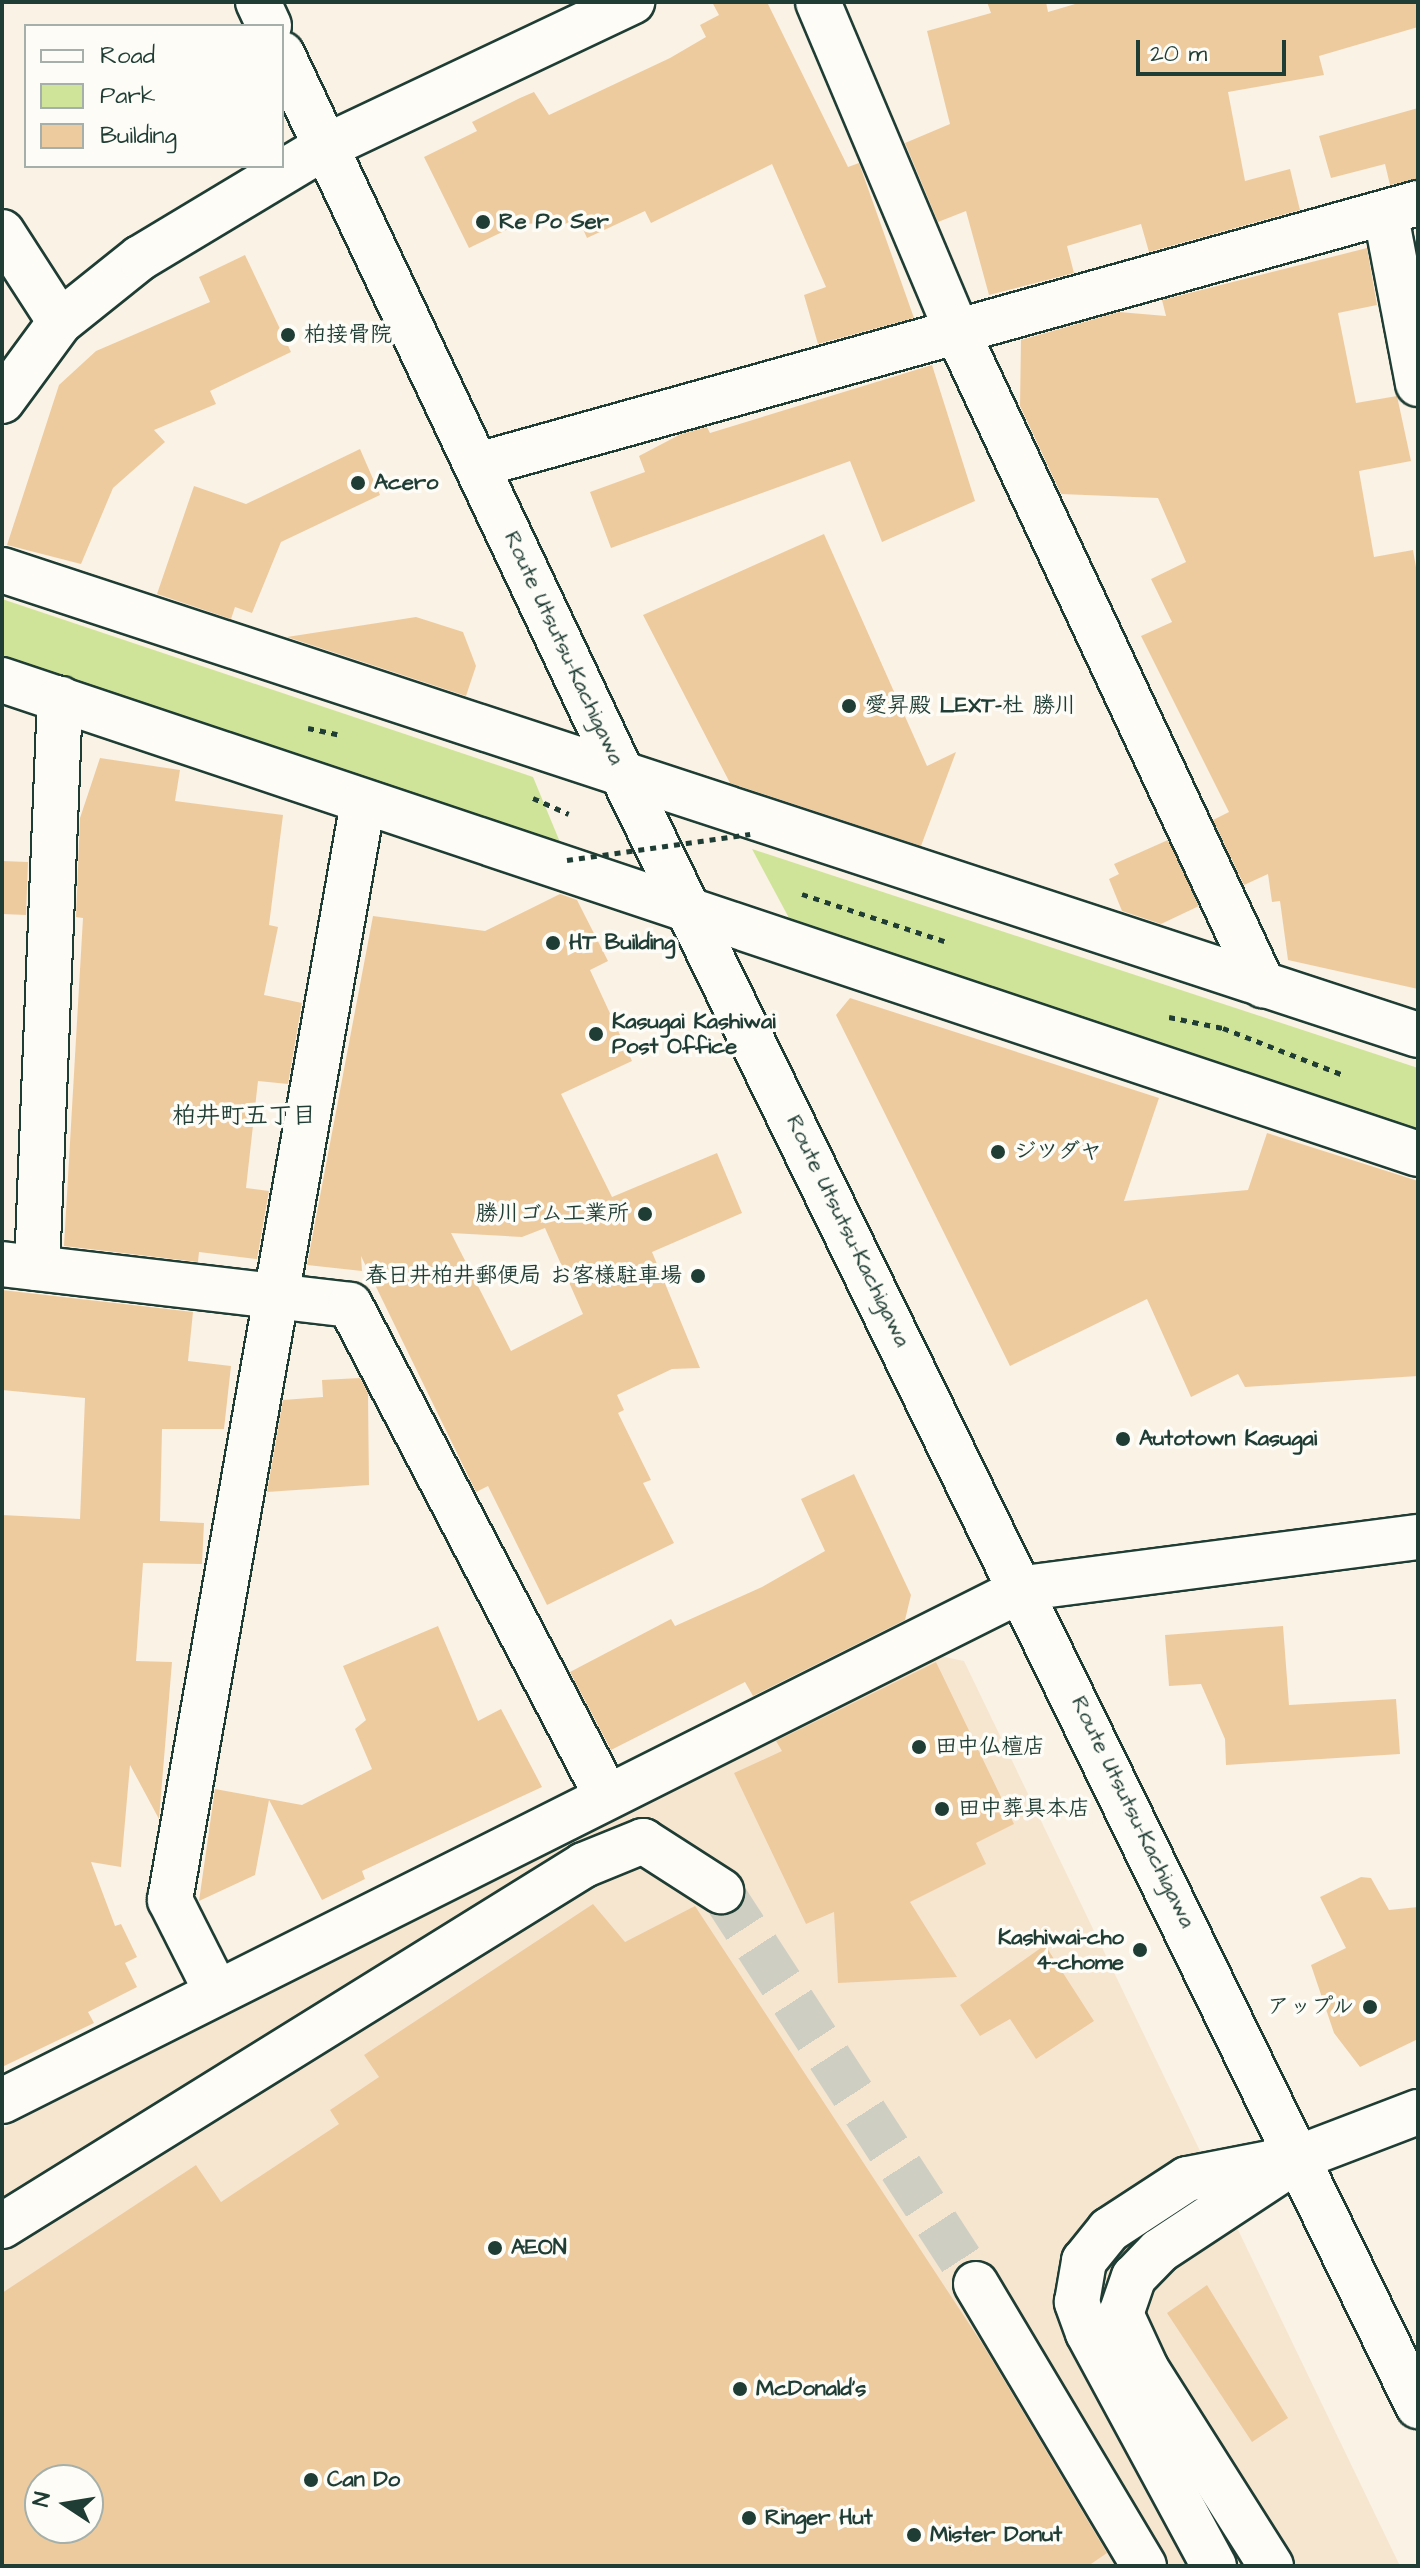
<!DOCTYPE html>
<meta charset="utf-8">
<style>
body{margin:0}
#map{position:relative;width:1420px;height:2568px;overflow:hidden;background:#faf2e5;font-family:"Architects Daughter","Klee One",sans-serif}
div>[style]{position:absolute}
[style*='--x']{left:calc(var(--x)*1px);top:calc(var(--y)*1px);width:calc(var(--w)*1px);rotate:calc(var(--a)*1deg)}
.built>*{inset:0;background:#f6e6d0}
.green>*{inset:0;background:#cfe499}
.building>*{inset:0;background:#eecb9f}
.minor-tunnel>*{height:44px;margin-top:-22px;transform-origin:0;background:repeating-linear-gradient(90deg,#cecec2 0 44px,transparent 0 66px)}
.path>*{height:5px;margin-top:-2.5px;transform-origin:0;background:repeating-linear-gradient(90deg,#1f3d34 0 6px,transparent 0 12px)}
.roads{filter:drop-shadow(2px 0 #1f3d34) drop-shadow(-2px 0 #1f3d34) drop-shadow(0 2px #1f3d34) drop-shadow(0 -2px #1f3d34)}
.minor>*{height:44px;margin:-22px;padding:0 22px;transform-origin:22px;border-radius:22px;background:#fdfcf7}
.major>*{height:44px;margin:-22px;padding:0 22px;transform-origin:22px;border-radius:22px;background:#fdfcf7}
.path-bridge>*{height:5px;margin-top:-2.5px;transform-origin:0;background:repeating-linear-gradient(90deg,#1f3d34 0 6px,transparent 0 12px)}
.dots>*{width:22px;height:22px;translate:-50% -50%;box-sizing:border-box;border:4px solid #fdfcf7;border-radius:50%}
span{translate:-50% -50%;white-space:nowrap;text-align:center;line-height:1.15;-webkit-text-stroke:7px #fdfcf7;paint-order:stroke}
.poi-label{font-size:22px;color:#1f3d34;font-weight:700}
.left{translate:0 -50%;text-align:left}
.right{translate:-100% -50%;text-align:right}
.street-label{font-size:22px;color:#1f3d34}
.neighbourhood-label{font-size:24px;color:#1f3d34;font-weight:700}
.frame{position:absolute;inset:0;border:4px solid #1f3d34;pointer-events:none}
.legend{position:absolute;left:24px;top:24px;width:260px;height:144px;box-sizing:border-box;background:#fdfcf7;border:2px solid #a4b0a9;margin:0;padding:10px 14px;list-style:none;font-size:24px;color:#1f3d34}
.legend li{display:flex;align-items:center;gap:16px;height:40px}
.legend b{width:40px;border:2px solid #a4b0a9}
.north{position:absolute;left:24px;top:2464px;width:80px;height:80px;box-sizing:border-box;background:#fdfcf7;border:2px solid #a4b0a9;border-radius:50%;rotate:282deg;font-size:22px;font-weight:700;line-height:32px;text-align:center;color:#1f3d34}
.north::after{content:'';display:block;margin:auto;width:28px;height:36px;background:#1f3d34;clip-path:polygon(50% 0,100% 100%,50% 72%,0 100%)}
.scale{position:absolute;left:1136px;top:40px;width:150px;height:36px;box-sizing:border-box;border:4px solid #1f3d34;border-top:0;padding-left:10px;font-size:24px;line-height:28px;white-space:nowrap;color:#1f3d34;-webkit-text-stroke:6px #fdfcf7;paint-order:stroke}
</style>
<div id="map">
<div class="built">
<i style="clip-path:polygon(evenodd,940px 1656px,964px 1661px,1400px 2566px,2px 2566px,2px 2129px,940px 1656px,40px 2480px,88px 2480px,88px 2528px,40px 2528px,40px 2480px)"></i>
</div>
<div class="green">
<i style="clip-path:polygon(2px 599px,533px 777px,562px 847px,2px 661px)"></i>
<i style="clip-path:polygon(752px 849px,1418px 1068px,1418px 1132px,789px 918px)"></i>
</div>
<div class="building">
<i style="clip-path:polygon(712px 2px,767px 2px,848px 167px,859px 163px,914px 318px,818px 344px,804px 295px,826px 287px,772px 164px,651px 223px,645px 211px,587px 238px,578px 218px,554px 229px,551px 223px,519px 224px,469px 248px,424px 157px,477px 131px,472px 122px,520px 98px,534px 92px,549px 115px,670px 58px,706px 37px,700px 25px,719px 15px)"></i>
<i style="clip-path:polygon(987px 2px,1046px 2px,1048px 12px,1082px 2px,1418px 2px,1418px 27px,1319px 56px,1324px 75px,1228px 92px,1245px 181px,1290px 169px,1300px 210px,1149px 252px,1141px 224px,1067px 246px,1074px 273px,989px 295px,966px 211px,938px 222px,905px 143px,950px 124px,927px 31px,991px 13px)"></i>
<i style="clip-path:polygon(1418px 108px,1418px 179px,1390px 185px,1385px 164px,1331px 178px,1319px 136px)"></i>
<i style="clip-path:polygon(1367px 248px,1377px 305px,1338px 313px,1356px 403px,1397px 396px,1411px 461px,1359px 471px,1374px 557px,1413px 550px,1418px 579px,1418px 989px,1288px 960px,1280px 901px,1272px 902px,1268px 874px,1244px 885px,1213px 820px,1229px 812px,1141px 636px,1172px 622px,1151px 579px,1186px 562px,1158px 498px,1061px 494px,1020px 406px,1021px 340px,1119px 312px,1166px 316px,1162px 300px)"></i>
<i style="clip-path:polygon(245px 255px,291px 352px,210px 391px,216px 404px,154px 430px,165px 442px,113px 488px,81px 564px,7px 545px,59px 385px,96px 351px,210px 302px,199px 277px)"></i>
<i style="clip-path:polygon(932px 365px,975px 501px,882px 542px,850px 461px,611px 548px,590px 492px,645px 472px,639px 456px,681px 434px,707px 427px,710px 433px)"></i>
<i style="clip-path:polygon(360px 449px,380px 495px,281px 542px,252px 613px,235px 607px,231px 619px,157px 594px,194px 486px,246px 504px)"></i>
<i style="clip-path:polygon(824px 534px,927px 766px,956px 752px,921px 846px,730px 783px,643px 615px)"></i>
<i style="clip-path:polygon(416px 617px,463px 632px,476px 666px,466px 696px,287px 637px)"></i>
<i style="clip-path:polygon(100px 758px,180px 770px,175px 801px,283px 815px,269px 925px,278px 927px,264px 995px,302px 1003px,288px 1084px,258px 1081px,246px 1188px,269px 1191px,257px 1259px,199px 1252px,198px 1262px,64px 1246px,83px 918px,76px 917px,80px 818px)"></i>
<i style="clip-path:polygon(1168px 840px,1199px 906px,1161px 924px,1122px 911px,1109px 879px,1119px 874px,1114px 864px)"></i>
<i style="clip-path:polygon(2px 861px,28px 862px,26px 915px,2px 914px)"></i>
<i style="clip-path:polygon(evenodd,560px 894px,577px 900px,608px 961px,590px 970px,632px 1061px,561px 1094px,612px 1197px,717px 1153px,742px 1213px,652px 1252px,700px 1368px,672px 1369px,617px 1395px,624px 1410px,618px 1413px,651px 1480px,643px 1483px,674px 1543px,547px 1605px,488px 1486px,476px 1492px,361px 1256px,362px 1271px,307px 1265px,373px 916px,485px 931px,560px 894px,545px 1228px,583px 1314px,511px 1351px,451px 1233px,522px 1237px,545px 1228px)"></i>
<i style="clip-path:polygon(850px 998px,1159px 1098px,1124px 1201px,1248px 1190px,1267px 1133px,1418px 1181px,1418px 1376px,1245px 1387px,1238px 1374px,1191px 1397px,1147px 1299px,1010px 1366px,836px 1015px)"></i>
<i style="clip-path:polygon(2px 1290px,193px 1312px,188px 1361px,231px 1366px,224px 1429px,162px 1429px,160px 1521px,204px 1523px,202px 1564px,143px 1563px,136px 1661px,172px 1662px,159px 1819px,130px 1765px,121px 1867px,91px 1862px,115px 1926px,121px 1924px,137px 1957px,125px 1963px,137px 1987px,88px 2012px,94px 2023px,2px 2067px,2px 1515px,80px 1519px,85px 1398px,2px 1390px)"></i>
<i style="clip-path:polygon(360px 1378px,368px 1393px,369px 1485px,267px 1492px,283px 1400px,323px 1397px,322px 1380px)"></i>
<i style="clip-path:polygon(854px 1474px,911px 1595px,905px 1620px,753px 1696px,745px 1682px,611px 1750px,570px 1672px,671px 1619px,675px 1626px,762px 1587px,825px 1551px,801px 1499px)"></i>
<i style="clip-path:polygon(438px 1626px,478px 1721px,501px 1709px,542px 1787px,362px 1871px,365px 1879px,322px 1900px,269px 1800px,255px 1875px,199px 1901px,215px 1789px,302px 1805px,372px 1769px,355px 1729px,366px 1720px,343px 1666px)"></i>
<i style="clip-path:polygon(1283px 1626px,1289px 1705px,1396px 1699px,1400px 1754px,1226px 1765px,1225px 1739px,1201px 1684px,1169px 1686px,1165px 1635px)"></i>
<i style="clip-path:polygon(936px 1662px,1014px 1824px,976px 1843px,986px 1864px,910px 1902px,957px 1977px,838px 1983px,834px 1912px,806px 1924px,734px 1773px,782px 1751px,776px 1741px)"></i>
<i style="clip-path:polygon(1361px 1877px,1371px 1878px,1389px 1910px,1418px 1907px,1418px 2039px,1360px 2067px,1334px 2033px,1311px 1965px,1346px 1948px,1320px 1897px)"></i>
<i style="clip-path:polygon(evenodd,593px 1904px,625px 1942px,695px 1906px,983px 2345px,1107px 2553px,1088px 2566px,2px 2566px,2px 2293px,196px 2165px,221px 2202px,339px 2124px,330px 2110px,379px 2077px,364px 2055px,593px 1904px,40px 2480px,88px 2480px,88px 2528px,40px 2528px,40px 2480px)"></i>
<i style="clip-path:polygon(1045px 1945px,1094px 2021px,1036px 2059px,1010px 2019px,980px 2036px,960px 2005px)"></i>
<i style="clip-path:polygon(1207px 2285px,1288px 2418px,1252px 2442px,1167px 2313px)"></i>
</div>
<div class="minor-tunnel">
<i style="--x:721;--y:1891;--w:468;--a:57"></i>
</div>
<div class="path">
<i style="--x:308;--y:728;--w:30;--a:12"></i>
<i style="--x:533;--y:798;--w:39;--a:24"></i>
<i style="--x:802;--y:894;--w:150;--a:18.3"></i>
<i style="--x:1169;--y:1017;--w:55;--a:11.5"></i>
<i style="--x:1223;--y:1028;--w:127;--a:21.3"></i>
</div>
<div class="roads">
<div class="minor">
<i style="--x:818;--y:2;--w:353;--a:67.1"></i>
<i style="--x:955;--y:327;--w:727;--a:64.92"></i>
<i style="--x:1386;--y:216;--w:171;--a:79.2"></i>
<i style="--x:2;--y:232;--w:107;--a:57.2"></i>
<i style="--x:2;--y:401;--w:98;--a:-53.7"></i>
<i style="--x:60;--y:322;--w:102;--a:-38.7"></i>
<i style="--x:140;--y:258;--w:216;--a:-31"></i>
<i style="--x:325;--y:147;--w:340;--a:-25.3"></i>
<i style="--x:478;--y:465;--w:976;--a:-15.57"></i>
<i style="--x:2;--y:570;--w:1490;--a:18.18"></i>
<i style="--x:2;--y:680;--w:1493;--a:18.51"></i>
<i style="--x:2;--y:1264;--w:350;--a:6.7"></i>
<i style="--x:350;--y:1305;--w:553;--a:62.42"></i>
<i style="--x:37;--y:1268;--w:570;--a:-87.69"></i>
<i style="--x:215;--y:1989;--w:100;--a:-116.8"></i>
<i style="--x:170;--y:1900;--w:1115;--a:-80.03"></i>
<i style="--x:2;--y:2101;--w:1144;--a:-26.63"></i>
<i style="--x:1025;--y:1588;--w:396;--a:-7.4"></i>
<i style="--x:2;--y:2226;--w:685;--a:-31.81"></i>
<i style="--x:584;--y:1865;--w:64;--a:-22.1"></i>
<i style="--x:643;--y:1841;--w:93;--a:32.7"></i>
<i style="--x:976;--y:2284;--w:328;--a:59.2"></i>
<i style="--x:1214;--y:2566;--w:265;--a:-118.4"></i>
<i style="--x:1088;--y:2333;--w:33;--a:-110"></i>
<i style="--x:1077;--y:2302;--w:42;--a:-80.3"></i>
<i style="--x:1084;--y:2261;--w:40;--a:-51"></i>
<i style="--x:1109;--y:2230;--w:93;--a:-33.2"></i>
<i style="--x:1187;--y:2179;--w:115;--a:-11"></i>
<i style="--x:1300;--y:2157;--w:126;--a:-20.9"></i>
<i style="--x:1271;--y:2566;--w:234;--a:-122.3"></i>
<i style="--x:1146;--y:2368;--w:60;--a:-114.8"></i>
<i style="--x:1121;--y:2314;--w:39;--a:-71"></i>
<i style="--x:1134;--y:2277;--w:36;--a:-46"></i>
<i style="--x:1159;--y:2251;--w:154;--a:-33.4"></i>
</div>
<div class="major">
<i style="--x:258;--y:2;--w:26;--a:65"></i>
<i style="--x:282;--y:54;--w:796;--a:64.72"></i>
<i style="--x:622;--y:774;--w:1816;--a:64"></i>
</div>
</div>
<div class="path-bridge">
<i style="--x:567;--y:860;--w:185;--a:-8.1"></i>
</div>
<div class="dots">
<i style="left:483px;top:222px;background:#1f3d34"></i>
<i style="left:288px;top:335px;background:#1f3d34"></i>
<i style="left:358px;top:483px;background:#1f3d34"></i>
<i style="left:849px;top:706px;background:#1f3d34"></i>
<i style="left:553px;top:943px;background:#1f3d34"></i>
<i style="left:596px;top:1034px;background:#1f3d34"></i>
<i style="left:998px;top:1152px;background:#1f3d34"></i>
<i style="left:645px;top:1214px;background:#1f3d34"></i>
<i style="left:698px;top:1276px;background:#1f3d34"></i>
<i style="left:1123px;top:1439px;background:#1f3d34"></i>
<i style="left:919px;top:1747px;background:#1f3d34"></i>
<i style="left:942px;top:1809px;background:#1f3d34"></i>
<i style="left:1140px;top:1950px;background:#1f3d34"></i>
<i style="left:1370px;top:2007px;background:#1f3d34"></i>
<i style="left:495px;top:2248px;background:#1f3d34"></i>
<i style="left:740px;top:2389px;background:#1f3d34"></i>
<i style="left:311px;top:2480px;background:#1f3d34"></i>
<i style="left:749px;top:2518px;background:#1f3d34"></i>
<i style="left:914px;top:2535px;background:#1f3d34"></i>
</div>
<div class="poi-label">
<span class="left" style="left:499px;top:222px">Re Po Ser</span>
<span class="left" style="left:304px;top:335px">柏接骨院</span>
<span class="left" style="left:374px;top:483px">Acero</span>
<span class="left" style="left:865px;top:706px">愛昇殿 LEXT-杜 勝川</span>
<span class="left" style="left:569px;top:943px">HT Building</span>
<span class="left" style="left:612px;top:1034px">Kasugai Kashiwai<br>Post Office</span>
<span class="left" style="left:1014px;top:1152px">ジツダヤ</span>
<span class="right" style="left:629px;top:1214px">勝川ゴム工業所</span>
<span class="right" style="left:682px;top:1276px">春日井柏井郵便局 お客様駐車場</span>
<span class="left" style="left:1139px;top:1439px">Autotown Kasugai</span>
<span class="left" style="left:935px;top:1747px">田中仏檀店</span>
<span class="left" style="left:958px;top:1809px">田中葬具本店</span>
<span class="right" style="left:1124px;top:1950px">Kashiwai-cho<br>4-chome</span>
<span class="right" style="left:1354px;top:2007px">アップル</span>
<span class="left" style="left:511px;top:2248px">AEON</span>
<span class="left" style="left:756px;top:2389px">McDonald's</span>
<span class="left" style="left:327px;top:2480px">Can Do</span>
<span class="left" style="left:765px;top:2518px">Ringer Hut</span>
<span class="left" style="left:930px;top:2535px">Mister Donut</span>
</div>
<div class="street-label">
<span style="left:564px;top:648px;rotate:65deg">Route Utsutsu-Kachigawa</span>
<span style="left:848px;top:1231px;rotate:64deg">Route Utsutsu-Kachigawa</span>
<span style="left:1133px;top:1812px;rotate:64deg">Route Utsutsu-Kachigawa</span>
</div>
<div class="neighbourhood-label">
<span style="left:244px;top:1117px">柏井町五丁目</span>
</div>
<div class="frame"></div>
<ul class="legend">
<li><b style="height:10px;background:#fdfcf7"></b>Road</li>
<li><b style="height:22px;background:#cfe499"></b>Park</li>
<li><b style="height:22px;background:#eecb9f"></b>Building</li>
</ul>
<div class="north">N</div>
<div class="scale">20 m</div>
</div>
